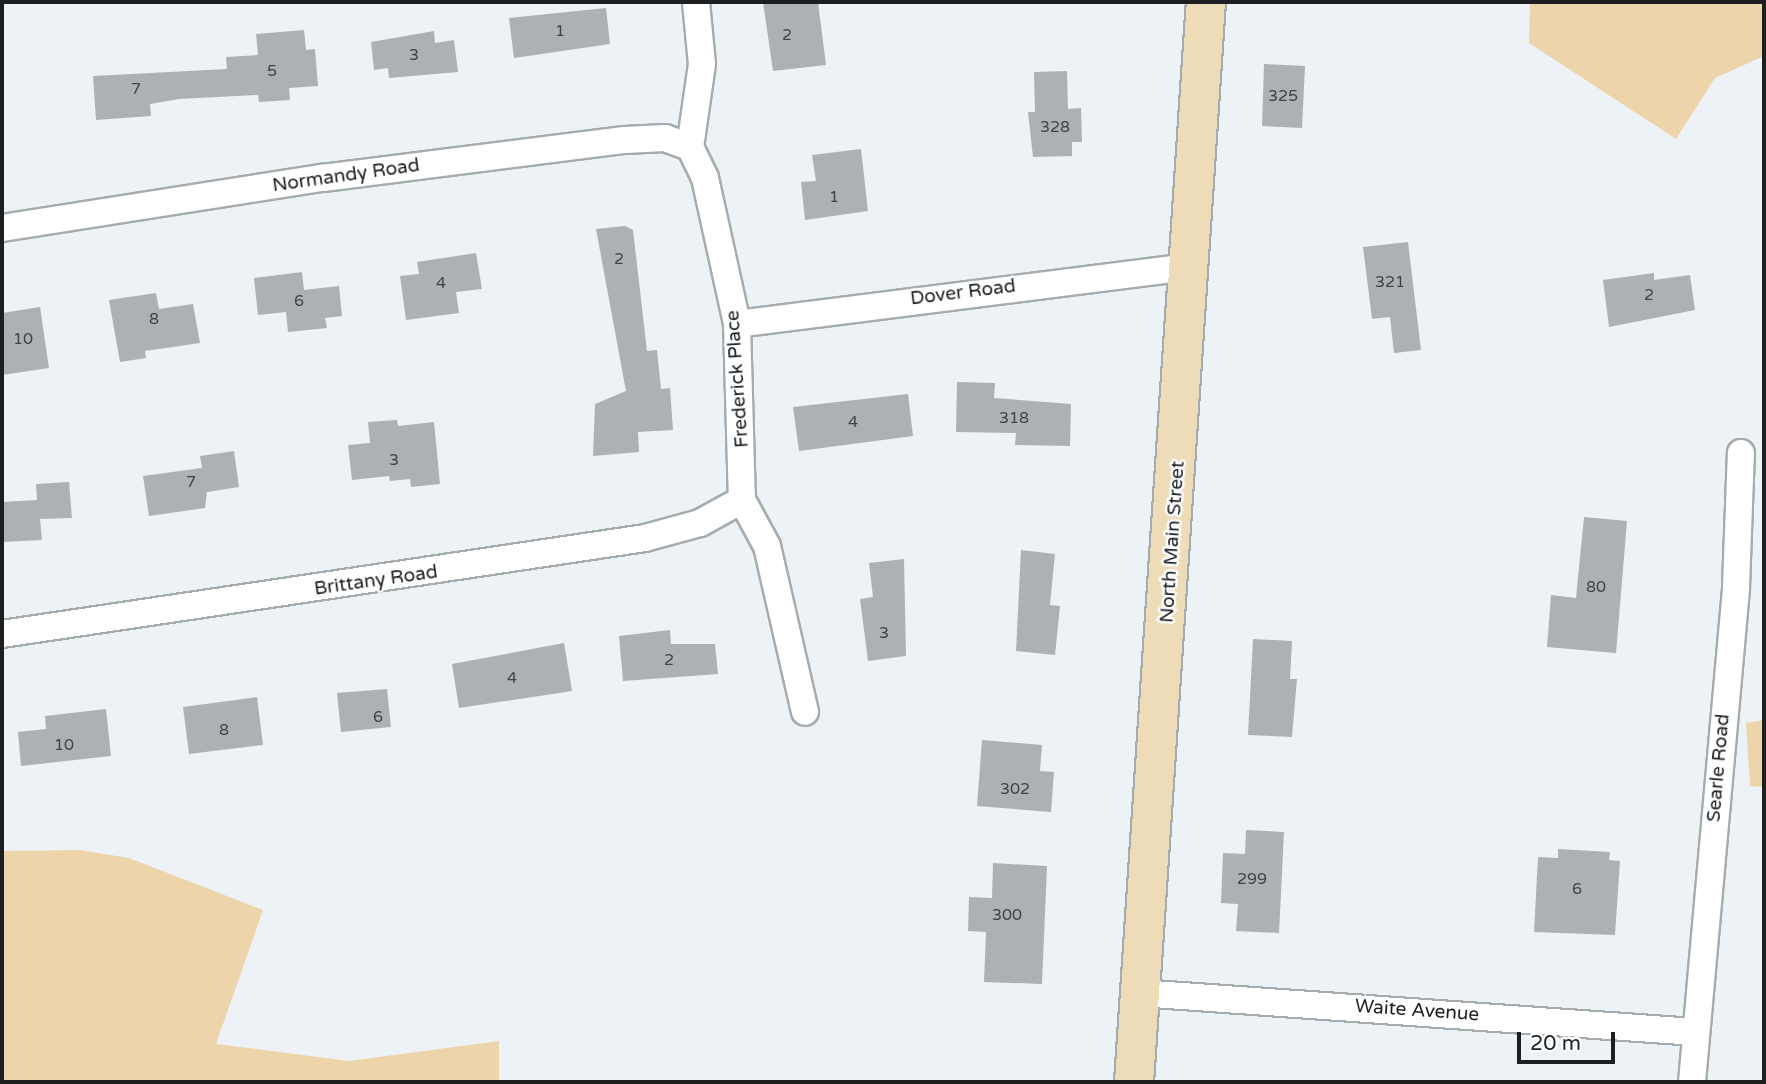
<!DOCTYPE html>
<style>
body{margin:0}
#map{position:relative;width:1766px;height:1084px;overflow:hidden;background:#ecf2f5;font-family:"Varela Round",sans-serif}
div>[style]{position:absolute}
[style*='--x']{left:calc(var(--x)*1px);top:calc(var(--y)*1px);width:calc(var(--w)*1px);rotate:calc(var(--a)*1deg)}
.green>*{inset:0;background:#eed4aa}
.building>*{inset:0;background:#acb2b4}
.roads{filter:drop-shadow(2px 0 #a6abae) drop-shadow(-2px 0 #a6abae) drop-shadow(0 2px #a6abae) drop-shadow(0 -2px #a6abae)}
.street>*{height:26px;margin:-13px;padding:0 13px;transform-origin:13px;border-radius:13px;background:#fff}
.secondary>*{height:38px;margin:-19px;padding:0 19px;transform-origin:19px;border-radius:19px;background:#eddcb7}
span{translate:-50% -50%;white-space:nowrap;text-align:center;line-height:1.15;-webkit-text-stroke:5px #fdfeff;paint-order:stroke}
.number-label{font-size:16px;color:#404344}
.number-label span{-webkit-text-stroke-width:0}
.street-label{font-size:19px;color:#1c1e1f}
.frame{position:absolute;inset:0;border:4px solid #1c1e1f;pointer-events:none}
.scale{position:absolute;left:1517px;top:1032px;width:98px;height:32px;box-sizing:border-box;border:4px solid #1c1e1f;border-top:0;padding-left:9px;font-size:21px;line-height:24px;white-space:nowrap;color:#1c1e1f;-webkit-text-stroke:5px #fdfeff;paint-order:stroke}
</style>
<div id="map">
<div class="green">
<i style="clip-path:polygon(1530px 2px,1764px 2px,1764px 56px,1715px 78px,1676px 139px,1529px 43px)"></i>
<i style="clip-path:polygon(1764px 720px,1764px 787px,1750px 786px,1746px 723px)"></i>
<i style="clip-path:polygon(79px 850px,129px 858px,263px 910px,216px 1044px,349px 1061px,499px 1041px,499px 1082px,2px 1082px,2px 851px)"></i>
</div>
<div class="building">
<i style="clip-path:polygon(763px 2px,818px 2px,826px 65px,773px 71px)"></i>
<i style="clip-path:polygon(606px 8px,610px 44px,514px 58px,509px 18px)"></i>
<i style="clip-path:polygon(304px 30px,306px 50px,315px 49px,318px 86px,289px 88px,290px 100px,259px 102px,258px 95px,179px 99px,150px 104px,151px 116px,96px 120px,93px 76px,227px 69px,226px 57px,258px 55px,256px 34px)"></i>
<i style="clip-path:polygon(434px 31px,435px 43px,454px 40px,458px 72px,389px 78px,388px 68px,374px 70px,371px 42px)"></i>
<i style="clip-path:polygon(1264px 64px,1305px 66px,1302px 128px,1262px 126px)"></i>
<i style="clip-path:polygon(1067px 71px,1068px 109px,1081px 108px,1082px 142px,1072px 142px,1072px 156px,1033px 157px,1028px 112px,1035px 112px,1034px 72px)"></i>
<i style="clip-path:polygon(861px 149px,868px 211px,805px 220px,801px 182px,816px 181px,812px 155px)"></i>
<i style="clip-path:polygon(625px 226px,633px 230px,647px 351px,657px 350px,661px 389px,670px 388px,673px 430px,638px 432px,639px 452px,593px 456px,595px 404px,626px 391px,596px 229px)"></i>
<i style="clip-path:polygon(1408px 242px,1421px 350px,1394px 353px,1390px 317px,1372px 319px,1363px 247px)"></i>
<i style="clip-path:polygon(476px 253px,482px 289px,456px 292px,459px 313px,406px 320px,400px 276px,419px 274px,417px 262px)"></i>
<i style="clip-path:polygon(302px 272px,304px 290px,339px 286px,342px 316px,325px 318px,327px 328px,288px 332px,286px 312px,258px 315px,254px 278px)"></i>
<i style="clip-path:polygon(1654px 273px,1654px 280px,1690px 275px,1695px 310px,1609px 327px,1603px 280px)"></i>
<i style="clip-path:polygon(156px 293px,159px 309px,193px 304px,200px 343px,145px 351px,146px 358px,120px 362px,109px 300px)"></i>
<i style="clip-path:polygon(40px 307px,49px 368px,2px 375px,2px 313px)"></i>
<i style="clip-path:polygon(957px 382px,995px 383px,994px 398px,1071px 404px,1070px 446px,1015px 445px,1016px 433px,956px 432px)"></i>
<i style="clip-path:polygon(908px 394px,913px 436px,799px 451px,793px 407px)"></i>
<i style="clip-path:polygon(397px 420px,398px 426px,434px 422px,440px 484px,411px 487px,410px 479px,390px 481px,389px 476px,352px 480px,348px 445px,370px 443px,368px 422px)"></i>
<i style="clip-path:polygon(234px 451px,239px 487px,207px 492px,205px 508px,149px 516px,143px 476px,202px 468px,200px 456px)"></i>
<i style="clip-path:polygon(69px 482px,72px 518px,40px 519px,42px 540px,2px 542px,2px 502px,37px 500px,36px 484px)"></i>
<i style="clip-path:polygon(1584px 517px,1627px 521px,1616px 653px,1547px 647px,1551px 595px,1576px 598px)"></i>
<i style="clip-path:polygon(1021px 550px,1055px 554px,1050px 605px,1060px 606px,1055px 655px,1016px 651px)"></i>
<i style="clip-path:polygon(904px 559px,906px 656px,868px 661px,860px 599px,873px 597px,869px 563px)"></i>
<i style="clip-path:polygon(670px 630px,671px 644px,715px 644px,718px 674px,623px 681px,619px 636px)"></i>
<i style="clip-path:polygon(1253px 639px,1292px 641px,1290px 679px,1297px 679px,1292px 737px,1248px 735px)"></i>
<i style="clip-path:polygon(564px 643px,572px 691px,459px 708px,452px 664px)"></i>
<i style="clip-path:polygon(387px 689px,391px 727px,341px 732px,337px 693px)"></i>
<i style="clip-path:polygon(257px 697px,263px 745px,189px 754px,183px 707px)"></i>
<i style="clip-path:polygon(106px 709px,111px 756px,21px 766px,18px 732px,46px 729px,45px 716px)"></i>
<i style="clip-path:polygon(982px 740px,1042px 745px,1040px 771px,1054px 772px,1051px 812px,977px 806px)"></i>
<i style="clip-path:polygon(1246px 830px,1284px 832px,1279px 933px,1236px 931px,1238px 904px,1221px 903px,1223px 853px,1245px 854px)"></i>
<i style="clip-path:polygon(1558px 849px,1610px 852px,1609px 860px,1620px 861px,1615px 935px,1534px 932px,1538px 857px,1558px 858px)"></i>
<i style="clip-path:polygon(993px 863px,1047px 866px,1042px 984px,984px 982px,986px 932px,968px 931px,969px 897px,992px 898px)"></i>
</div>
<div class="roads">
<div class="street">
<i style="--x:696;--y:2;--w:62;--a:84.5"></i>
<i style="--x:702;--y:64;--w:84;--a:98.2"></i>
<i style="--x:690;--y:147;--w:34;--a:64"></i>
<i style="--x:705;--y:178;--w:149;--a:77.6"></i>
<i style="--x:737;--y:324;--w:176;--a:88.4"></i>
<i style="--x:742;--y:500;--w:52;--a:61.5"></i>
<i style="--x:767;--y:546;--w:170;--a:77.1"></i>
<i style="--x:2;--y:228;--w:325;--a:-8.9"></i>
<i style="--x:323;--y:178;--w:304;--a:-7.2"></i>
<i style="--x:625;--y:140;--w:40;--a:-2.9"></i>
<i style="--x:665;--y:138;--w:27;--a:20"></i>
<i style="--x:737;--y:324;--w:457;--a:-7.2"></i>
<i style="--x:2;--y:634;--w:650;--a:-8.49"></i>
<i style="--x:645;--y:538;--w:57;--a:-15.3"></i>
<i style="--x:700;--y:523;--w:48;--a:-28.7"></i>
<i style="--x:1139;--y:993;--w:557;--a:4.01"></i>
<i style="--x:1692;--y:1082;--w:497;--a:-84.9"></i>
<i style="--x:1736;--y:587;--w:134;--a:-87.9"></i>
</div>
<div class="secondary">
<i style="--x:1134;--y:1082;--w:1082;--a:-86.19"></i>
</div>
</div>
<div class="number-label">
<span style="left:560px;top:31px">1</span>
<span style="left:787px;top:35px">2</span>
<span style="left:414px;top:55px">3</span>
<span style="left:272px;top:71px">5</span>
<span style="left:136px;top:89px">7</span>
<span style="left:1283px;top:96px">325</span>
<span style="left:1055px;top:127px">328</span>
<span style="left:834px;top:197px">1</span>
<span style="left:619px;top:259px">2</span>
<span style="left:1390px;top:282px">321</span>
<span style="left:441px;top:283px">4</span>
<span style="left:1649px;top:295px">2</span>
<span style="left:299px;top:301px">6</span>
<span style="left:154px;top:319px">8</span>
<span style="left:23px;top:339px">10</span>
<span style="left:1014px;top:418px">318</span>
<span style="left:853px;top:422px">4</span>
<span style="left:394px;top:460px">3</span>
<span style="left:191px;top:482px">7</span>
<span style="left:1596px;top:587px">80</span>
<span style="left:884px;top:633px">3</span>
<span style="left:669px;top:660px">2</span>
<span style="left:512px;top:678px">4</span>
<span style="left:378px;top:717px">6</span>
<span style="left:224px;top:730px">8</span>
<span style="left:64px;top:745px">10</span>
<span style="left:1015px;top:789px">302</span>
<span style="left:1252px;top:879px">299</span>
<span style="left:1577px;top:889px">6</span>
<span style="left:1007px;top:915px">300</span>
</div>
<div class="street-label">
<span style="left:346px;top:176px;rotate:-8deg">Normandy Road</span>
<span style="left:963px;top:293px;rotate:-7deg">Dover Road</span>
<span style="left:738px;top:379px;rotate:-94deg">Frederick Place</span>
<span style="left:1173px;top:542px;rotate:-86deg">North Main Street</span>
<span style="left:376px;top:581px;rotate:-8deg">Brittany Road</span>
<span style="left:1719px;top:768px;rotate:-85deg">Searle Road</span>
<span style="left:1417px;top:1011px;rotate:4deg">Waite Avenue</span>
</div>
<div class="frame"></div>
<div class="scale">20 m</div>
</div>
